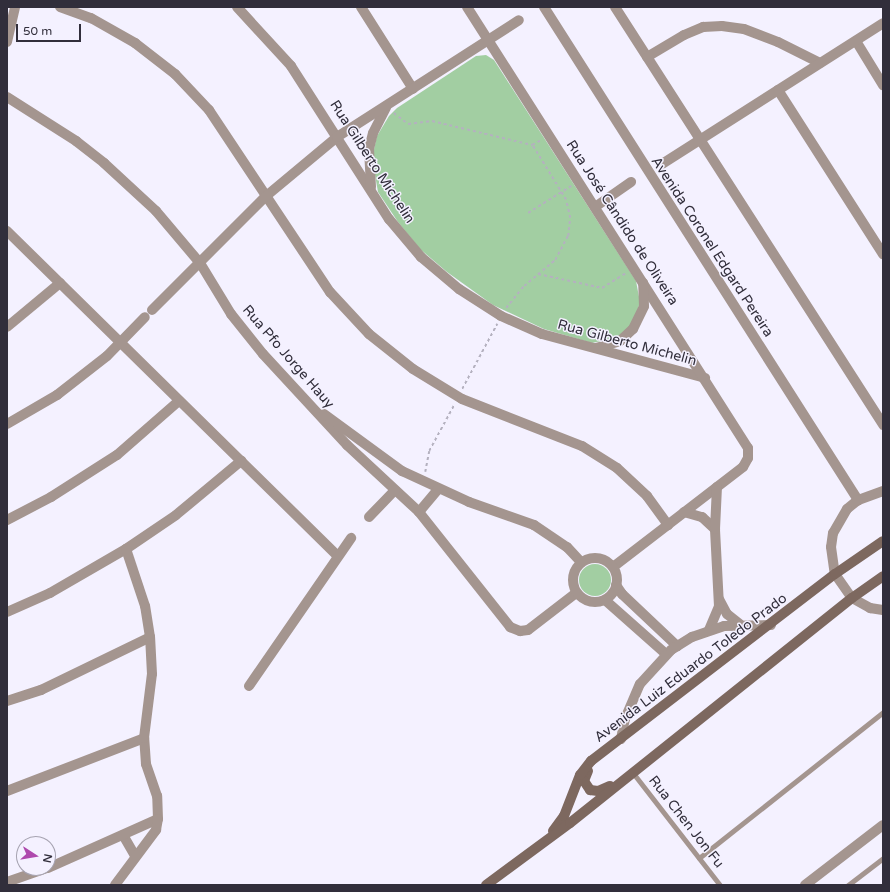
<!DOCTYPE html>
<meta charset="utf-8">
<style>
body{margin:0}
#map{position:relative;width:890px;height:892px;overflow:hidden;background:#f4f1ff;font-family:"Varela Round",sans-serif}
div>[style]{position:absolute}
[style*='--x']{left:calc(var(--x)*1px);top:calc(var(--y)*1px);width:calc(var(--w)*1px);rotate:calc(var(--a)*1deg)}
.green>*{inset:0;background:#a2cea2}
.round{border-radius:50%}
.path>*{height:1.5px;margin-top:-0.75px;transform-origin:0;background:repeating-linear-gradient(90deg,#b4b1bf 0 3px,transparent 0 6px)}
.lane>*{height:5px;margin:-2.5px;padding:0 2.5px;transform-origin:2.5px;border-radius:2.5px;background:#a4958f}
.street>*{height:10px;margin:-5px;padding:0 5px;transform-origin:5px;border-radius:5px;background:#a4958f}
.street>.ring{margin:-5px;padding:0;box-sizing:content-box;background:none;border:10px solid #a4958f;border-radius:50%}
.secondary>*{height:10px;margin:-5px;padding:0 5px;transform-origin:5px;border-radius:5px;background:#7d685f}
span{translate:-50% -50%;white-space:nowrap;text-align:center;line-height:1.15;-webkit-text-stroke:3px #f4f1ff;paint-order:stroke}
.street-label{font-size:14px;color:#312e3b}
.frame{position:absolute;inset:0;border:8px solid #312e3b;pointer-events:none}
.north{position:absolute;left:16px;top:836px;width:40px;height:40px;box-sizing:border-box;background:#f4f1ff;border:1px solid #a6a3b1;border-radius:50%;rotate:102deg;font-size:11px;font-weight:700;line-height:16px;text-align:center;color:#312e3b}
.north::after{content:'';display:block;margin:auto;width:14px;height:18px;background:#ae49ad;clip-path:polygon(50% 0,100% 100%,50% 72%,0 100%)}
.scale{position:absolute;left:16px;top:24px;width:65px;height:18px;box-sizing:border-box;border:2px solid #312e3b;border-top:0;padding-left:5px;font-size:12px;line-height:14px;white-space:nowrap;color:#312e3b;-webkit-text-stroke:3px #f4f1ff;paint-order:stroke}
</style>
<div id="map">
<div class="green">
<i style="clip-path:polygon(486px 55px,494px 60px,636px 281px,640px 302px,634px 322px,619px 337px,592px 343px,544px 329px,493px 305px,447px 272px,420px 249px,398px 222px,378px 192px,372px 158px,377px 136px,389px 116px,397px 108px,476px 56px)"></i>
<i class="round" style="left:579px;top:564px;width:32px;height:32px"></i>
</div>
<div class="path">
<i style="--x:394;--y:113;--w:18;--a:38"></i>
<i style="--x:408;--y:124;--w:24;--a:-7"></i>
<i style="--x:432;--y:121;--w:103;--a:13.5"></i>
<i style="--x:528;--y:213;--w:51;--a:-32.1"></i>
<i style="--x:538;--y:274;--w:66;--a:12.3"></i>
<i style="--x:602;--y:288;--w:28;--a:-32"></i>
<i style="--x:506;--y:308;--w:28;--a:-51"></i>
<i style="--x:524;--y:286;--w:40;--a:-40"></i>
<i style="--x:555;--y:260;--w:27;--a:-62"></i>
<i style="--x:568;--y:236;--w:18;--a:-84"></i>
<i style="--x:570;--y:218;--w:18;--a:-103"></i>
<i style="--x:566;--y:200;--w:65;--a:-121.7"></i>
<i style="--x:532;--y:145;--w:11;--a:-27"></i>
<i style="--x:462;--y:389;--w:74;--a:-61.7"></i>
<i style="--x:425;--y:472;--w:21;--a:-79"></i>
<i style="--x:429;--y:451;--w:52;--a:-61.5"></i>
</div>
<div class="lane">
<i style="--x:633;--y:773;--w:142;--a:52.2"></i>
<i style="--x:699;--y:858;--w:235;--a:-38.4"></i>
<i style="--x:848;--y:885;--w:44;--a:-37.6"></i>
</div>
<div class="street">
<i style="--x:60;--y:7;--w:33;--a:20"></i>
<i style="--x:91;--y:18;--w:51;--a:29.6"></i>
<i style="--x:135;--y:43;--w:51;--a:37.8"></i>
<i style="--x:175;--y:74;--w:50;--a:46.6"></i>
<i style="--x:209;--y:110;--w:219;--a:56.4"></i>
<i style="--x:330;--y:292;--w:57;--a:47.1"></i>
<i style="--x:369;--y:334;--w:56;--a:38.5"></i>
<i style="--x:413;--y:369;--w:57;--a:31.5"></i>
<i style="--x:462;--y:399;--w:129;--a:21.4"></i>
<i style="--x:582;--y:446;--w:41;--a:32.2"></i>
<i style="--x:617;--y:468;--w:41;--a:43"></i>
<i style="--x:647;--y:496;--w:36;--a:54"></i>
<i style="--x:237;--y:7;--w:80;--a:47.5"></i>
<i style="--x:291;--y:66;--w:182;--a:57.4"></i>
<i style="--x:389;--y:219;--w:50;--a:49.9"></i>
<i style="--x:421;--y:257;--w:50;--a:40.1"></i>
<i style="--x:459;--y:289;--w:50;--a:32.7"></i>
<i style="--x:501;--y:316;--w:45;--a:23.7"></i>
<i style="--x:542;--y:334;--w:169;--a:15.1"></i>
<i style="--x:361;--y:7;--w:97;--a:57.6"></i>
<i style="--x:467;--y:7;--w:523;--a:57.5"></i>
<i style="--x:748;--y:448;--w:10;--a:90"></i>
<i style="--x:748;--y:458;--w:10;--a:119"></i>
<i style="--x:743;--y:467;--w:164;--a:142.4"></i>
<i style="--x:544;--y:7;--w:585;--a:57.51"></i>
<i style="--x:615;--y:7;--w:497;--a:57.3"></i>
<i style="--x:856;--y:41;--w:52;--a:58.5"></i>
<i style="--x:7;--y:42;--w:36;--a:-77"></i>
<i style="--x:647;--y:57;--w:43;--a:-30.7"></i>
<i style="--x:684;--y:35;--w:21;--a:-23"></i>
<i style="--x:703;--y:27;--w:19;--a:-3"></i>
<i style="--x:722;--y:26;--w:22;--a:8"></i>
<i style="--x:744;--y:29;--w:36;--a:21"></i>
<i style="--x:778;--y:42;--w:47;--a:26.6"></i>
<i style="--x:778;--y:90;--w:195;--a:57.4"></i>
<i style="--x:7;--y:97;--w:82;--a:32.5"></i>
<i style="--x:76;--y:141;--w:36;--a:38"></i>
<i style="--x:104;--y:163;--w:71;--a:42.7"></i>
<i style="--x:156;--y:211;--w:68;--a:49.8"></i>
<i style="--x:200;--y:263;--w:60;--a:58.7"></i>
<i style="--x:231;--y:314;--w:51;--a:51.3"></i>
<i style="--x:263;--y:354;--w:124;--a:47.3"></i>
<i style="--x:347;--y:445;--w:98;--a:42.9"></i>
<i style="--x:419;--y:512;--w:147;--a:51.6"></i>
<i style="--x:510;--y:627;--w:11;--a:22"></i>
<i style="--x:520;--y:631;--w:8;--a:-7"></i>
<i style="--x:528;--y:630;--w:61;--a:-37.6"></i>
<i style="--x:662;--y:164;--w:262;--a:-32.5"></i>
<i style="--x:371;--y:187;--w:38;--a:-93"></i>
<i style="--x:369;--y:149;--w:16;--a:-76"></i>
<i style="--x:373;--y:133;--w:29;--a:-63"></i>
<i style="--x:595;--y:207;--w:44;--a:-34.8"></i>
<i style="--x:7;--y:231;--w:462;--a:44.5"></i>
<i style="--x:152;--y:310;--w:160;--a:-45"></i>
<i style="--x:265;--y:197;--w:94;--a:-39.8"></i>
<i style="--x:337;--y:137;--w:216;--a:-32.7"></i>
<i style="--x:7;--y:327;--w:69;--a:-39.7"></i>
<i style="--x:596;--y:348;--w:25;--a:-16"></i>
<i style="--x:620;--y:341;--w:18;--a:-43"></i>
<i style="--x:633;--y:329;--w:25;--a:-64"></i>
<i style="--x:644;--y:306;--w:23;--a:-92"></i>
<i style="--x:324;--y:414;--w:97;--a:36.2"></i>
<i style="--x:402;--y:471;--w:74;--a:24.8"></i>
<i style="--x:469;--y:502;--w:69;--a:19.5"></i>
<i style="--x:534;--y:525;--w:40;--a:34"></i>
<i style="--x:567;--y:547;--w:21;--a:47"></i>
<i style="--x:7;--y:424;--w:58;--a:-30.1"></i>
<i style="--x:57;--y:395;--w:63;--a:-38"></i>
<i style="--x:107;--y:356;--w:54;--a:-45.7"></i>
<i style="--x:883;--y:491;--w:27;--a:160"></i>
<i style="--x:858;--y:500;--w:14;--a:141"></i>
<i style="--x:847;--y:509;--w:28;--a:120"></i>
<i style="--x:833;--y:533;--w:14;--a:98"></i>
<i style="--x:831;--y:547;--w:27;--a:82"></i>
<i style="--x:835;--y:574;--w:29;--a:55"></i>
<i style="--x:852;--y:598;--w:21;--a:29"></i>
<i style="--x:870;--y:608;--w:13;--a:9"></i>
<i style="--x:419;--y:512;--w:30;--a:-50"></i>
<i style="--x:684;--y:512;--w:19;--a:16"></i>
<i style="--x:702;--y:517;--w:18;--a:43"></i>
<i style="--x:369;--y:517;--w:37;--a:-46"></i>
<i style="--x:7;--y:520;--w:50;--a:-27.6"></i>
<i style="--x:51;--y:497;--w:78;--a:-32.5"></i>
<i style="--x:117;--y:455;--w:82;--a:-41.1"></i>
<i class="ring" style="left:573px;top:558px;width:34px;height:34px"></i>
<i style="--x:616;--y:585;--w:11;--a:56"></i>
<i style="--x:622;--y:594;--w:76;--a:43.4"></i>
<i style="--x:719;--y:599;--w:17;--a:62"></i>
<i style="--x:727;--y:614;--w:16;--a:38"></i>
<i style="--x:605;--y:600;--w:81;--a:41.5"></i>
<i style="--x:7;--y:612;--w:47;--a:-23.8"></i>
<i style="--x:50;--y:593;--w:88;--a:-30.1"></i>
<i style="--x:126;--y:549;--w:60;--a:-34.2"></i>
<i style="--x:176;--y:515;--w:85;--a:-39.7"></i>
<i style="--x:709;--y:630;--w:26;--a:-67"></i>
<i style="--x:719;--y:606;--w:77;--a:-93"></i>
<i style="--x:715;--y:529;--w:42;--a:-87.3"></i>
<i style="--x:249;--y:686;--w:180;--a:-55.4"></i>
<i style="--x:7;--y:701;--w:36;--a:-18"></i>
<i style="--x:41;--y:690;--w:121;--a:-25.9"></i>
<i style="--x:621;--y:739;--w:20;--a:-79"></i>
<i style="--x:625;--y:719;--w:38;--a:-67"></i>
<i style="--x:640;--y:684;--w:46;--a:-47.6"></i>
<i style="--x:671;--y:650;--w:25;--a:-32"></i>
<i style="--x:692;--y:637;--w:34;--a:-19"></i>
<i style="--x:724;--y:626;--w:47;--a:-1.2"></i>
<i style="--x:7;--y:791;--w:147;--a:-21.1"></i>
<i style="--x:123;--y:835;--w:24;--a:60"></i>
<i style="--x:48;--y:868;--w:120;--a:-24"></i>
<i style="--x:158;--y:819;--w:23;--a:-92"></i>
<i style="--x:157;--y:796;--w:34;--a:-109"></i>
<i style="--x:146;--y:764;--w:26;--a:-94"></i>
<i style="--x:144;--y:738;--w:64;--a:-82.9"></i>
<i style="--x:152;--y:674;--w:37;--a:-93"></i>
<i style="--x:150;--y:637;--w:31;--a:-99"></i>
<i style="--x:145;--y:606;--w:60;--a:-108.4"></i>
<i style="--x:7;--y:882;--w:42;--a:-19.3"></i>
<i style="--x:115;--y:885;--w:69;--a:-53.3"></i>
<i style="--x:156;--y:830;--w:11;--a:-80"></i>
<i style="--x:805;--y:885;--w:98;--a:-37.6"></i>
</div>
<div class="secondary">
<i style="--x:588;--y:771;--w:11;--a:112"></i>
<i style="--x:584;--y:781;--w:11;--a:56"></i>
<i style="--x:590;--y:790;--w:8;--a:7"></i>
<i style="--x:598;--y:791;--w:13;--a:-23"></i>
<i style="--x:553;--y:831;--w:19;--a:-54"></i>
<i style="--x:564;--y:816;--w:44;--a:-68.7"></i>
<i style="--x:580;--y:775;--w:18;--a:-52"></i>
<i style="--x:591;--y:761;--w:307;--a:-37.5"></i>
<i style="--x:835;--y:574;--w:58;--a:-34.5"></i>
<i style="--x:486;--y:885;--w:104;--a:-36.4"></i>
<i style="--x:570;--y:823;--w:361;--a:-38.6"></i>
<i style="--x:852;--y:598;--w:38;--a:-35"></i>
</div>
<div class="street-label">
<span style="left:372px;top:162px;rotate:57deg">Rua Gilberto Michelin</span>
<span style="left:622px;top:223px;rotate:57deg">Rua José Cândido de Oliveira</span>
<span style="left:712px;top:247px;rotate:57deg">Avenida Coronel Edgard Pereira</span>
<span style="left:627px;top:343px;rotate:15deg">Rua Gilberto Michelin</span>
<span style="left:288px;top:357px;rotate:49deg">Rua Pfo Jorge Hauy</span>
<span style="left:691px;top:668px;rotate:-37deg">Avenida Luiz Eduardo Toledo Prado</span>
<span style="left:686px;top:822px;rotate:52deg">Rua Chen Jon Fu</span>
</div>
<div class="frame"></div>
<div class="north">N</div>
<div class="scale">50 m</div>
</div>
